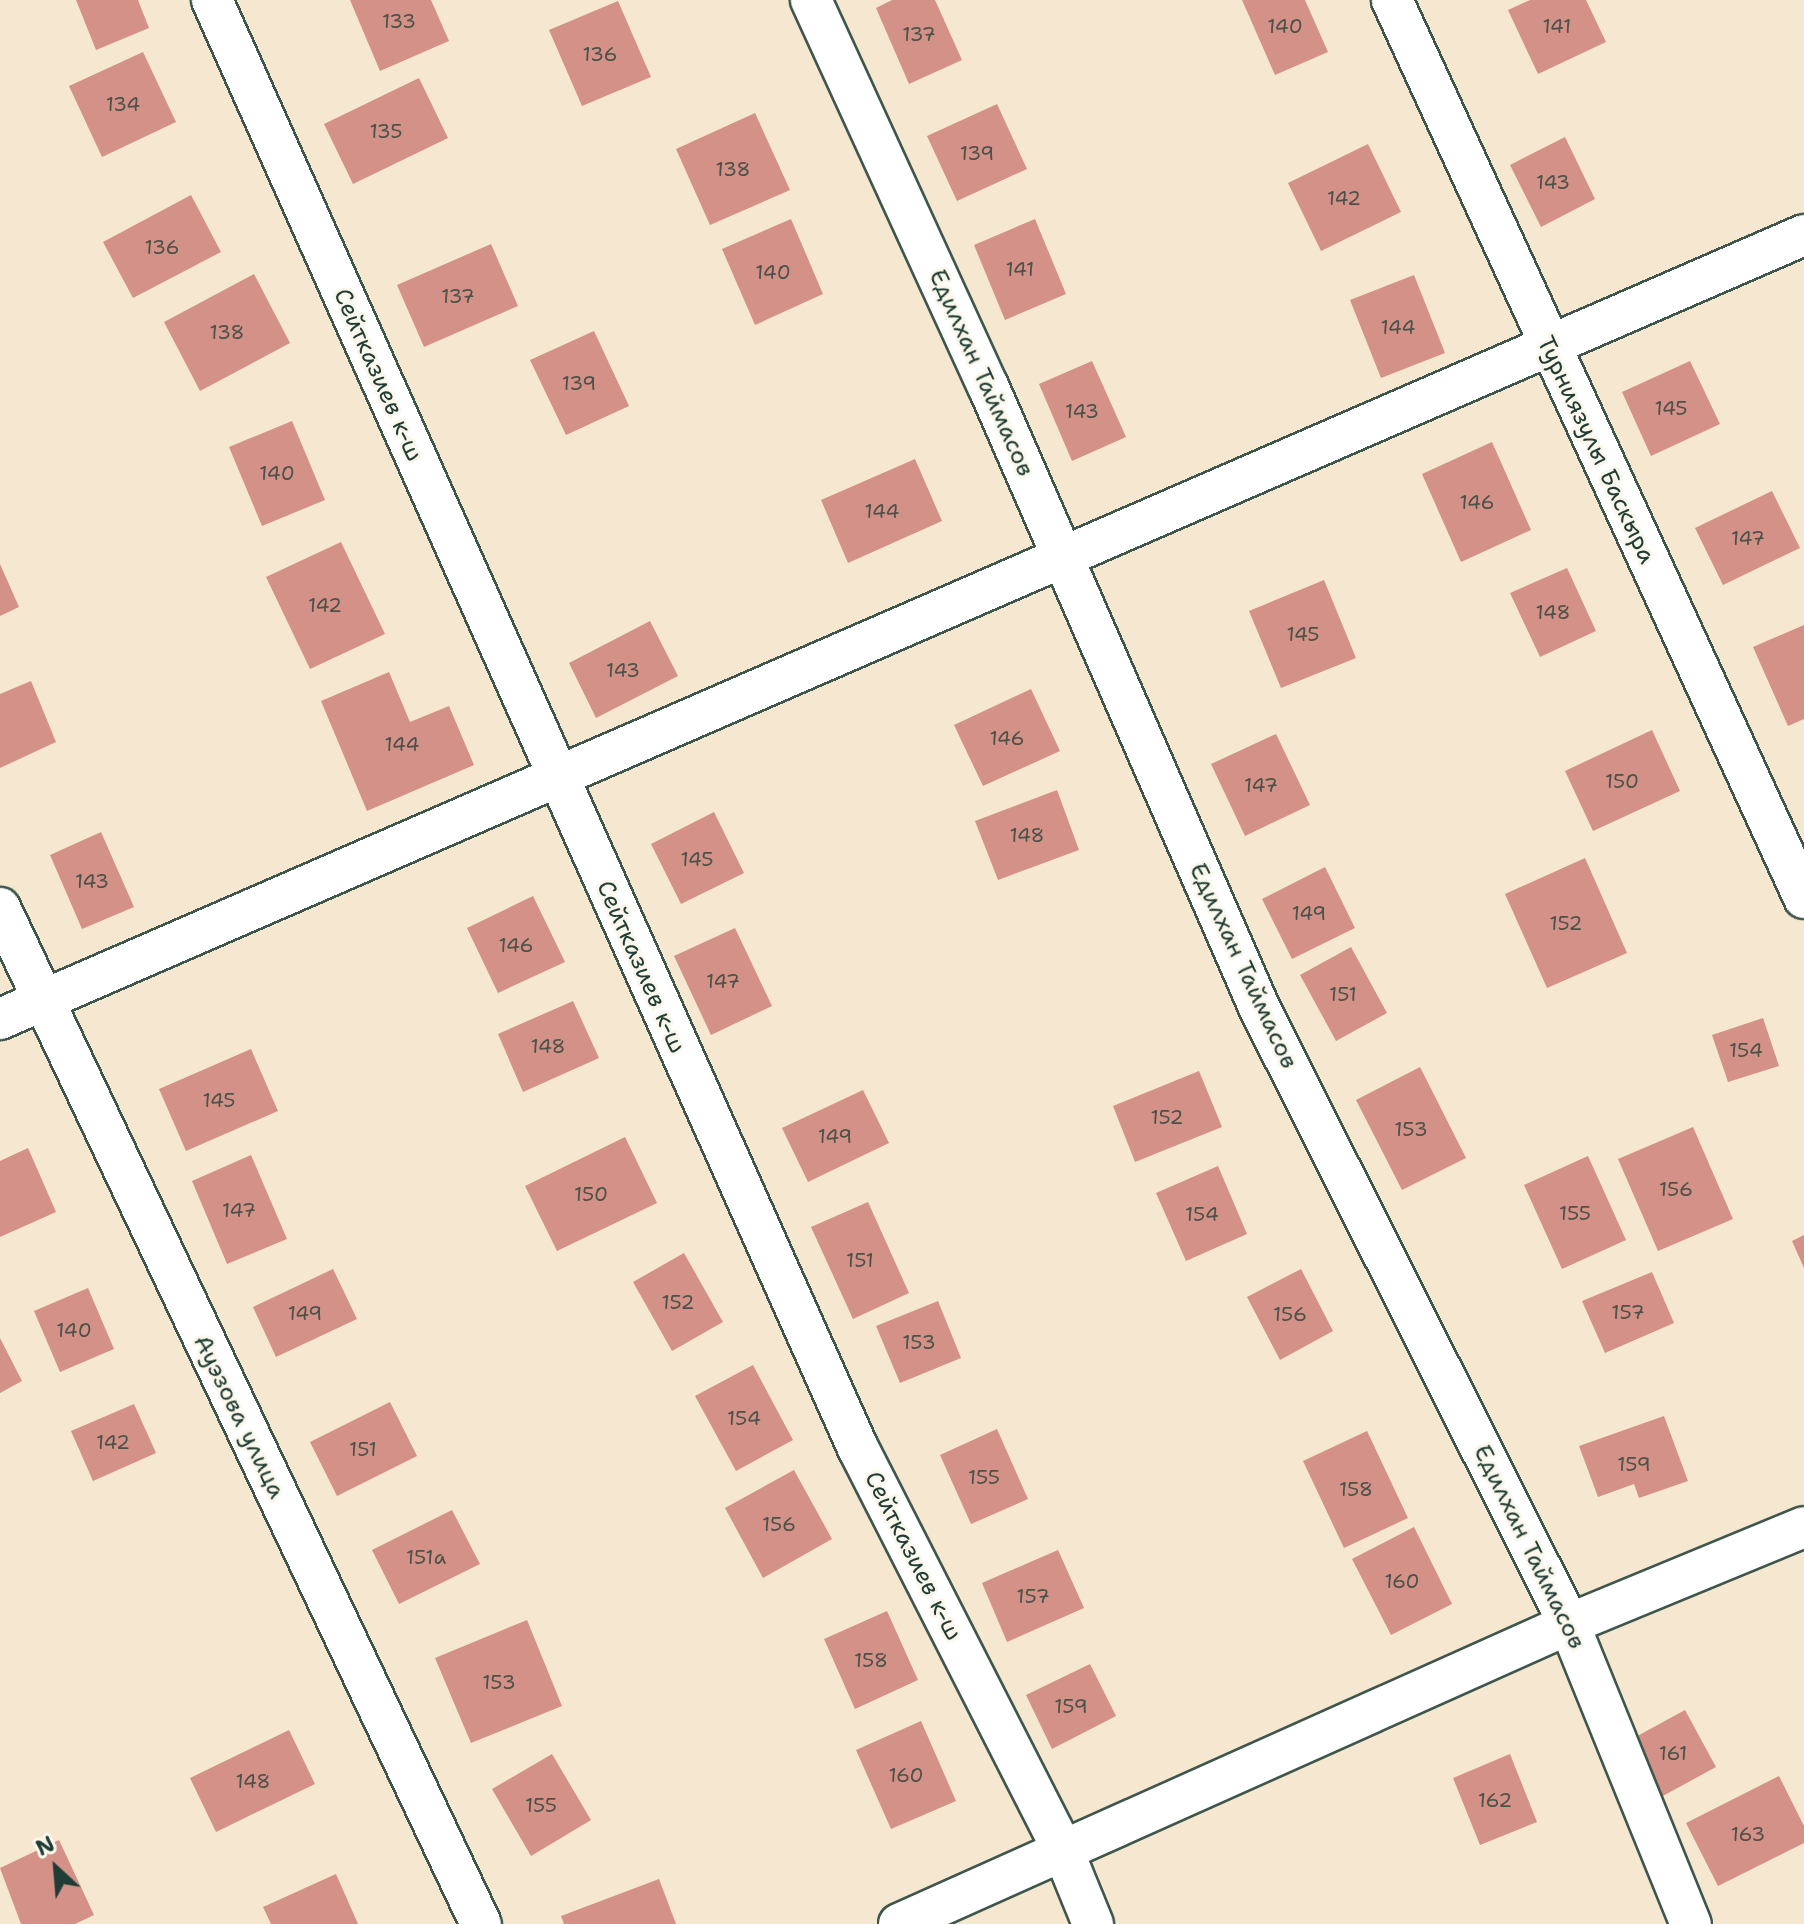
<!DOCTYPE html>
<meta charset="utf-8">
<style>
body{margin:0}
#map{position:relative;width:1804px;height:1924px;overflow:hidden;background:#f6e7d1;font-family:"Shantell Sans",sans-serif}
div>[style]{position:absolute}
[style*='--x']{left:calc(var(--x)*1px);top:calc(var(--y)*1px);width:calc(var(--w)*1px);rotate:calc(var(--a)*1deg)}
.building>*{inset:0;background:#d49187}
.roads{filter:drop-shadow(2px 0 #3f564c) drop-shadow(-2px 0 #3f564c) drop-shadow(0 2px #3f564c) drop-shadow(0 -2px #3f564c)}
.street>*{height:40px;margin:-20px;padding:0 20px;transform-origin:20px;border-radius:20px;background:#fff}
span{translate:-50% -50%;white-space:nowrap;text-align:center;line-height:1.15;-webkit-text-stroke:6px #fbf7ec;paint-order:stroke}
.number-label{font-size:20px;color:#4c5249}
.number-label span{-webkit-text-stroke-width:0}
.street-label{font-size:24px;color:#1f3d34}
.north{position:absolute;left:16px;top:1828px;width:80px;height:80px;-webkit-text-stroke:6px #fbf7ec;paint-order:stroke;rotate:334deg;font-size:22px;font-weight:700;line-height:32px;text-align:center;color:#1f3d34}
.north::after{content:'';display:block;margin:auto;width:28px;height:36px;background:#1f3d34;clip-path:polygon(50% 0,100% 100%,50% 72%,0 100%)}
</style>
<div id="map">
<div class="building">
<i style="clip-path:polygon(76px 0,138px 0,149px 28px,96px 50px)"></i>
<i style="clip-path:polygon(350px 0,431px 0,449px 41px,380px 71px)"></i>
<i style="clip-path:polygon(892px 0,935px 0,962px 60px,909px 84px,876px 8px)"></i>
<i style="clip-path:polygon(1242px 0,1305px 0,1328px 52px,1275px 75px)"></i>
<i style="clip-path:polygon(1530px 0,1586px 0,1606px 42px,1538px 74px,1508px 10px)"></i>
<i style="clip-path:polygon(618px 1px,651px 77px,582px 106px,549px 30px)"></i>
<i style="clip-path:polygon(143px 52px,176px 122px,102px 157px,69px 86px)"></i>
<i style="clip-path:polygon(419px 78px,448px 138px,353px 184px,324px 124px)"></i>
<i style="clip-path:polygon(997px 104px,1027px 169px,957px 201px,927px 136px)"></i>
<i style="clip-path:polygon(755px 113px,790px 190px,710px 225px,676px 149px)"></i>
<i style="clip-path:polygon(1565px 137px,1595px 199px,1541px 227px,1510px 165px)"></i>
<i style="clip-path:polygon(1368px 144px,1401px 212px,1321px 251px,1288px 183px)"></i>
<i style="clip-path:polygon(191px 195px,221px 252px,133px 298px,103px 242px)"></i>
<i style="clip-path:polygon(791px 219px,823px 294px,755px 325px,722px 249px)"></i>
<i style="clip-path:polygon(1035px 219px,1066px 294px,1005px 320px,974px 245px)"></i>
<i style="clip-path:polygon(491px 244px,518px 306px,424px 347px,397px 285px)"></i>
<i style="clip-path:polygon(254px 274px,290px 343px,200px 391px,164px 322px)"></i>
<i style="clip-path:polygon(1414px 275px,1445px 353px,1381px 378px,1350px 300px)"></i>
<i style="clip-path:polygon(594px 331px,629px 406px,566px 435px,530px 360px)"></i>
<i style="clip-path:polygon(1092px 361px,1126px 437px,1072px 461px,1039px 384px)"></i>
<i style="clip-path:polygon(1690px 361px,1720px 424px,1651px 456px,1622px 392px)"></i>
<i style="clip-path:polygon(292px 421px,325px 500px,262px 526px,229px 447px)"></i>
<i style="clip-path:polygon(1492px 442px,1531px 530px,1461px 562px,1422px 474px)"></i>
<i style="clip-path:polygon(915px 459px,942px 521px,848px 563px,821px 500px)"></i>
<i style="clip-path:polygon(1772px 491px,1800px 548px,1723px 585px,1695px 528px)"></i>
<i style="clip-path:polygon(341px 542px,385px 634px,310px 669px,266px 577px)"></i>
<i style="clip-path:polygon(0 564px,19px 607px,0 616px)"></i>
<i style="clip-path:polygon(1567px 568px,1596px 631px,1540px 657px,1510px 593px)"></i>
<i style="clip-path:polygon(1324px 580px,1356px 658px,1281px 688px,1249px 611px)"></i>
<i style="clip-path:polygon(650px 621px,678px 676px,596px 718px,569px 663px)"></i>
<i style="clip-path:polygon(1804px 625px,1804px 719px,1788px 726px,1753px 647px)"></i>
<i style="clip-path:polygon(389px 672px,410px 722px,449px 706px,474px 765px,367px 811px,321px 701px)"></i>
<i style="clip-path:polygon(31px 681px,56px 742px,0 768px,0 694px)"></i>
<i style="clip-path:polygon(1031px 689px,1060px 751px,983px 786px,954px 725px)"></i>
<i style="clip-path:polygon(1652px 730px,1680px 791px,1593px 831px,1565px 771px)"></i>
<i style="clip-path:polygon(1276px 734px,1310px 805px,1245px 836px,1211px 764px)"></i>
<i style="clip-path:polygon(1057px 790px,1079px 850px,998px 880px,975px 821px)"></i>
<i style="clip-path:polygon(714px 812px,744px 873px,681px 904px,651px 844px)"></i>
<i style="clip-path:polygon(101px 832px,134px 907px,82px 929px,50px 855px)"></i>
<i style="clip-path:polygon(1585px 858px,1627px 953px,1547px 988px,1505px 894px)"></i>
<i style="clip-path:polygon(1325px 867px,1355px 928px,1292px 959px,1262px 899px)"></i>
<i style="clip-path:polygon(533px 896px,565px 962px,498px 993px,467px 928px)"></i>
<i style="clip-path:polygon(735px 928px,772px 1006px,711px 1035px,674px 956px)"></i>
<i style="clip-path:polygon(1351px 947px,1387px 1013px,1336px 1041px,1300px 975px)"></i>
<i style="clip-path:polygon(573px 1001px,599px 1058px,523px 1092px,498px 1034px)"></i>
<i style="clip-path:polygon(1763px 1018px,1779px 1066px,1728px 1082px,1712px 1035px)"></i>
<i style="clip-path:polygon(251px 1049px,278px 1111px,186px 1151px,159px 1089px)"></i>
<i style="clip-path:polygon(1420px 1067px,1466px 1158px,1402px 1190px,1356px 1100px)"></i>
<i style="clip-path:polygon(1199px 1071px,1222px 1127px,1135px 1162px,1113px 1106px)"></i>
<i style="clip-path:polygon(863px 1090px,889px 1143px,808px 1182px,782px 1128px)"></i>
<i style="clip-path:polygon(1693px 1127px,1733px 1219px,1658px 1251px,1618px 1159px)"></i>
<i style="clip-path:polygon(625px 1137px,657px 1203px,557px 1251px,525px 1186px)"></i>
<i style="clip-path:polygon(28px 1148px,56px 1212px,0 1237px,0 1161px)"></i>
<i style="clip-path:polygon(251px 1155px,287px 1239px,227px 1264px,192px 1181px)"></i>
<i style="clip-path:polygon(1588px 1156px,1626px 1240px,1562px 1269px,1524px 1185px)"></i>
<i style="clip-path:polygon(1218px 1166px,1247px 1234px,1186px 1261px,1156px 1193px)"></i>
<i style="clip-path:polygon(868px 1202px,909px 1293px,853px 1319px,811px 1227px)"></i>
<i style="clip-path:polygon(1804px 1235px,1804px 1268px,1792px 1241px)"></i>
<i style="clip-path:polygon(684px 1253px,723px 1322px,672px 1351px,633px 1282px)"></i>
<i style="clip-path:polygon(333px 1269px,357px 1319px,276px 1357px,253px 1307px)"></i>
<i style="clip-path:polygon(1301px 1269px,1333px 1331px,1280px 1360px,1247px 1297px)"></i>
<i style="clip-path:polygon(1652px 1272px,1674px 1323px,1605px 1353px,1582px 1301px)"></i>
<i style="clip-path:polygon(88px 1288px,114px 1349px,60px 1372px,34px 1311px)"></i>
<i style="clip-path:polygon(938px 1301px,961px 1358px,900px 1383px,876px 1326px)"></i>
<i style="clip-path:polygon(0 1338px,22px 1381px,0 1393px)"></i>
<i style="clip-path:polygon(753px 1365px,793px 1440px,736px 1471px,695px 1396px)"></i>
<i style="clip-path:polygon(390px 1402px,417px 1456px,337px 1496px,310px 1442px)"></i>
<i style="clip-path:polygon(134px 1404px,156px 1453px,93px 1481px,71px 1431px)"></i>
<i style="clip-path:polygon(1664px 1416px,1688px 1481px,1639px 1498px,1634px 1484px,1598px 1497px,1579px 1446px)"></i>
<i style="clip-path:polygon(997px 1429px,1028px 1499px,971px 1524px,940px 1455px)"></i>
<i style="clip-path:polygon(1367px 1431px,1408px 1518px,1344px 1548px,1303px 1461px)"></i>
<i style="clip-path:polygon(794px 1470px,832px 1539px,763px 1578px,725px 1508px)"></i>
<i style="clip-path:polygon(452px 1510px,480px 1564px,399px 1604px,372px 1550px)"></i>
<i style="clip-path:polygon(1414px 1527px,1452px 1604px,1391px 1635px,1352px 1559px)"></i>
<i style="clip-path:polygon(1058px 1550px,1084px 1608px,1007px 1642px,982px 1583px)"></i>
<i style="clip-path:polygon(887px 1611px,918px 1680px,855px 1709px,824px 1639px)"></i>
<i style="clip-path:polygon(527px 1620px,562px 1706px,471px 1743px,435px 1658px)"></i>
<i style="clip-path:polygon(1090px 1664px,1116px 1716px,1052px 1749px,1026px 1695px)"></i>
<i style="clip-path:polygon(1685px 1710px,1716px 1767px,1661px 1797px,1630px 1740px)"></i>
<i style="clip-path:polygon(921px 1721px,956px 1801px,891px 1829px,856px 1750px)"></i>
<i style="clip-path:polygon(289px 1730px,315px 1784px,216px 1832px,190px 1778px)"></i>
<i style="clip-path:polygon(552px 1754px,591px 1820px,531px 1856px,492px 1789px)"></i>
<i style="clip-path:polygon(1510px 1754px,1537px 1822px,1480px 1845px,1453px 1778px)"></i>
<i style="clip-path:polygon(1779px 1776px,1804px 1826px,1804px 1843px,1718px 1886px,1686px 1823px)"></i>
<i style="clip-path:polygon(59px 1840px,94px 1915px,75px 1924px,21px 1924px,0 1868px)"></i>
<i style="clip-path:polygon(336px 1874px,358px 1924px,271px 1924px,263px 1907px)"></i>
<i style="clip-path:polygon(659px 1879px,676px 1924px,564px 1924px,561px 1916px)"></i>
</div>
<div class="roads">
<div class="street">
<i style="--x:212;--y:0;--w:1586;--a:65.96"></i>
<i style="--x:858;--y:1448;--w:454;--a:63"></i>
<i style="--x:1064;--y:1853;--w:77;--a:67.8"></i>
<i style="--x:811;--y:0;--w:425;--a:65.4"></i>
<i style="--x:988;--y:386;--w:678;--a:66.42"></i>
<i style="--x:1259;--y:1007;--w:690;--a:63.32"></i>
<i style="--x:1569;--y:1624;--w:324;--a:67.9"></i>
<i style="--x:1392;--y:0;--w:988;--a:65.35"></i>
<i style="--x:0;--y:908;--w:1124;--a:64.67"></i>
<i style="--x:0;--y:1019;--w:1967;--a:-23.49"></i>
<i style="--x:899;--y:1924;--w:734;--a:-24.12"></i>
<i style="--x:1569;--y:1624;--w:254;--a:-22.4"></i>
</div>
</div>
<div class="number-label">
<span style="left:399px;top:21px">133</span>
<span style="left:1285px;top:26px">140</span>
<span style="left:1557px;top:26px">141</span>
<span style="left:919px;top:34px">137</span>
<span style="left:600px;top:54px">136</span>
<span style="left:123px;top:104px">134</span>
<span style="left:386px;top:131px">135</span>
<span style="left:977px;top:153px">139</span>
<span style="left:733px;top:169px">138</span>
<span style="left:1553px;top:182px">143</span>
<span style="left:1344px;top:198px">142</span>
<span style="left:162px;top:247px">136</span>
<span style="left:1020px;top:269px">141</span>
<span style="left:773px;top:272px">140</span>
<span style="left:458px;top:296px">137</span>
<span style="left:1398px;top:327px">144</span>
<span style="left:227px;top:332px">138</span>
<span style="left:579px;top:383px">139</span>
<span style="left:1671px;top:408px">145</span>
<span style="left:1082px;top:411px">143</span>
<span style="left:277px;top:473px">140</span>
<span style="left:1477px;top:502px">146</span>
<span style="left:882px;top:511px">144</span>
<span style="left:1748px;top:538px">147</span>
<span style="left:325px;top:605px">142</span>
<span style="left:1553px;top:612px">148</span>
<span style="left:1303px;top:634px">145</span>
<span style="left:623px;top:670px">143</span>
<span style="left:1007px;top:738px">146</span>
<span style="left:402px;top:744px">144</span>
<span style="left:1622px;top:781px">150</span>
<span style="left:1261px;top:785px">147</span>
<span style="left:1027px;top:835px">148</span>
<span style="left:697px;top:859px">145</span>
<span style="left:92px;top:881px">143</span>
<span style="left:1309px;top:913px">149</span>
<span style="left:1566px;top:923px">152</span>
<span style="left:516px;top:945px">146</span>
<span style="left:723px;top:981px">147</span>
<span style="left:1343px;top:994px">151</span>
<span style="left:548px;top:1046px">148</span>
<span style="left:1746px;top:1050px">154</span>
<span style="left:219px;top:1100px">145</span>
<span style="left:1167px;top:1117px">152</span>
<span style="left:1411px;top:1129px">153</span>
<span style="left:835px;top:1136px">149</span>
<span style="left:1676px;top:1189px">156</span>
<span style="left:591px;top:1194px">150</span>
<span style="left:239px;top:1210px">147</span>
<span style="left:1575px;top:1213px">155</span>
<span style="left:1202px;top:1214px">154</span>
<span style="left:860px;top:1260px">151</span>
<span style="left:678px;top:1302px">152</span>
<span style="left:1628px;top:1312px">157</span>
<span style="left:305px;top:1313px">149</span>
<span style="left:1290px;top:1314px">156</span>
<span style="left:74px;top:1330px">140</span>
<span style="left:919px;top:1342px">153</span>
<span style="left:744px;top:1418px">154</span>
<span style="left:113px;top:1442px">142</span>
<span style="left:363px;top:1449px">151</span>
<span style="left:1634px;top:1464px">159</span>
<span style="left:984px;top:1477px">155</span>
<span style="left:1356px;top:1489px">158</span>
<span style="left:779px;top:1524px">156</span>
<span style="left:426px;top:1557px">151а</span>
<span style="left:1402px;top:1581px">160</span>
<span style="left:1033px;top:1596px">157</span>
<span style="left:871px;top:1660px">158</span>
<span style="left:499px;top:1682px">153</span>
<span style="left:1071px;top:1706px">159</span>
<span style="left:1673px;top:1753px">161</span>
<span style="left:906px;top:1775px">160</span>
<span style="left:253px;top:1781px">148</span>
<span style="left:1495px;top:1800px">162</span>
<span style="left:541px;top:1805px">155</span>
<span style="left:1748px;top:1834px">163</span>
</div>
<div class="street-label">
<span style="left:981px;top:373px;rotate:66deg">Едилхан Таймасов</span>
<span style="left:378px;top:375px;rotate:66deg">Сейтказиев к-ш</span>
<span style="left:1596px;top:450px;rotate:65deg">Турниязулы Баскыра</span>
<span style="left:1243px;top:966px;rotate:65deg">Едилхан Таймасов</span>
<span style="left:641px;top:967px;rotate:66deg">Сейтказиев к-ш</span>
<span style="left:239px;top:1417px;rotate:64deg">Ауэзова улица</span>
<span style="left:1529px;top:1547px;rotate:64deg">Едилхан Таймасов</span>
<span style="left:913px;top:1556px;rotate:63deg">Сейтказиев к-ш</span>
</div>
<div class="north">N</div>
</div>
